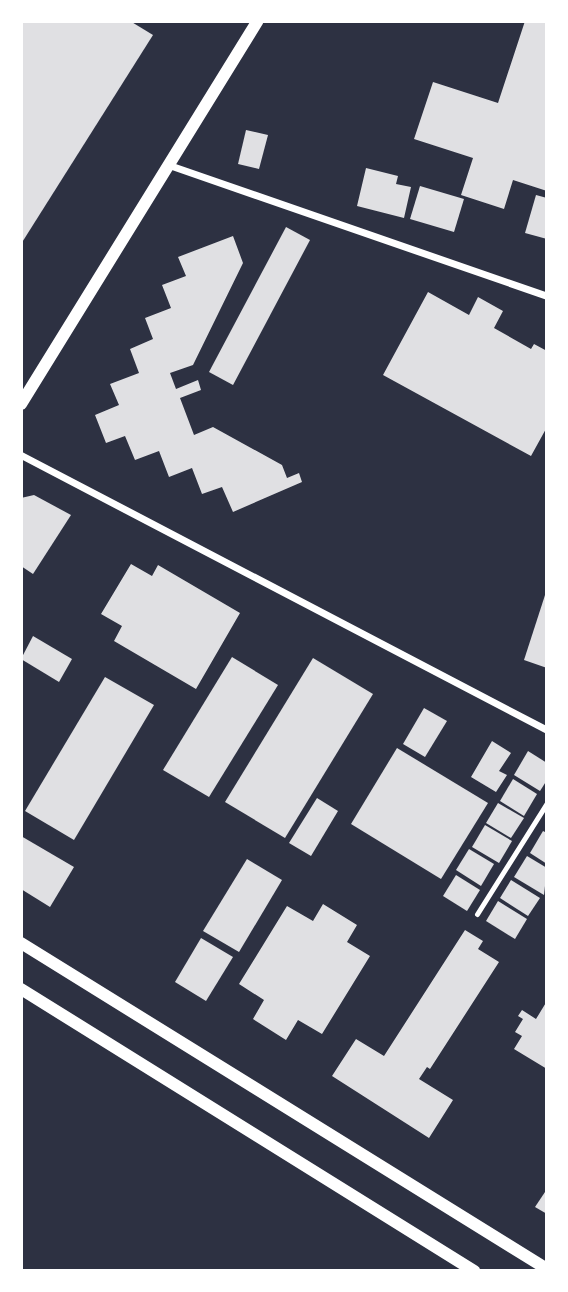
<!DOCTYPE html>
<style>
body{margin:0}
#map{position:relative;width:568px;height:1292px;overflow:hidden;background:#2d3142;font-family:"Golos Text",sans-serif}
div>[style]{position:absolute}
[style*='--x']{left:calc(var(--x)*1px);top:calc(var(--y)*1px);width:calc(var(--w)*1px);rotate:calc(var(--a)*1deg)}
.building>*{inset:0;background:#e0e0e3}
.service>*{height:5px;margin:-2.5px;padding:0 2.5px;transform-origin:2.5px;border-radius:2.5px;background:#fff}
.minor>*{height:7px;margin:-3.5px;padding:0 3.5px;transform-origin:3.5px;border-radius:3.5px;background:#fff}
.tertiary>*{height:12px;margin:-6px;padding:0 6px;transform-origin:6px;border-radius:6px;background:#fff}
span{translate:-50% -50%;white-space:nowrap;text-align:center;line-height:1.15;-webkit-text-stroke:5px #fff;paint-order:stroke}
.frame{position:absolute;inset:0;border:23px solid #fff;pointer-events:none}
</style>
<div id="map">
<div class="building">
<i style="clip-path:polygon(21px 21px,130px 21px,153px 35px,21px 244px)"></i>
<i style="clip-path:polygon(525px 21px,547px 21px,547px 191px,513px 180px,504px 209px,461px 195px,473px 158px,414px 139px,433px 82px,498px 103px)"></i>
<i style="clip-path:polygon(246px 130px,268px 135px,259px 169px,238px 164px)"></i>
<i style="clip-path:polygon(366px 168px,398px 176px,396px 184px,411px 187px,404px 218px,357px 206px)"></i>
<i style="clip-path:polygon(420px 186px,464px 199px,454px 232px,410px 219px)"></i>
<i style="clip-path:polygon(536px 195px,547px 198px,547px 239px,525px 233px)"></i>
<i style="clip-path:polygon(286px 227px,310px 240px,233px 385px,209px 372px)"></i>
<i style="clip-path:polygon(233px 236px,243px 263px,193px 365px,170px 373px,176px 389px,198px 380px,201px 390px,180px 398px,194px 435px,213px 427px,282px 465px,287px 478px,299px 473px,302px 482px,233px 512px,222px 487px,202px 494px,192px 468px,169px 477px,159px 451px,135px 460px,125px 436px,106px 443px,95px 415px,119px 405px,110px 384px,139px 373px,130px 349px,153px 339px,145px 318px,171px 308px,162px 285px,186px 276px,178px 257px)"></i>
<i style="clip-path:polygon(428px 292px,469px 315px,478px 297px,503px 311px,494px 328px,531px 349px,534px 344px,547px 351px,547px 427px,531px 456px,383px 375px)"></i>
<i style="clip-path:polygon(34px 495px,71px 515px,33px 574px,21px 566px,21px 498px)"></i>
<i style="clip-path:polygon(131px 564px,152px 576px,158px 565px,240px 613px,196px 689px,114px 641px,122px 626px,101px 614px)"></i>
<i style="clip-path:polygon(546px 592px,547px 593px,547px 668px,524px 660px)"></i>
<i style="clip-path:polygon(33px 636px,72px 659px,59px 682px,21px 659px)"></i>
<i style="clip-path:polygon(232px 657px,278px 685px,209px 797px,163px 770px)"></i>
<i style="clip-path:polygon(313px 658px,373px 694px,285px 838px,225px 802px)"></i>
<i style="clip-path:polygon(105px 677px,154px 705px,74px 840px,25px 811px)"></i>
<i style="clip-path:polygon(424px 708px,447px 721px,425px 757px,403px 744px)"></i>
<i style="clip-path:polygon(492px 741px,511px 753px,499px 771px,507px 775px,496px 792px,471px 777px)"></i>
<i style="clip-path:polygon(397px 748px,488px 803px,441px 879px,351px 824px)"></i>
<i style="clip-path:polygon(528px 751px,547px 763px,547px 780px,540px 791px,514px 775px)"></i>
<i style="clip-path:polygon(513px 779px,537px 794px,524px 816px,500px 801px)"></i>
<i style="clip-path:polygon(317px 798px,338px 811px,311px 856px,289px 843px)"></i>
<i style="clip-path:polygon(498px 803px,524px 818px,511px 838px,486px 823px)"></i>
<i style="clip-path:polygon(485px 825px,512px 841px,499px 863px,472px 847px)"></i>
<i style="clip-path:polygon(543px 831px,547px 833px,547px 864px,530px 853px)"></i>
<i style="clip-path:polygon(21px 836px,74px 867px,50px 907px,21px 889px)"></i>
<i style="clip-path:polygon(469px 849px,494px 864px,481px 886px,456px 870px)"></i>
<i style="clip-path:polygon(527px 856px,547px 868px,544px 895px,514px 877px)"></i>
<i style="clip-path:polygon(247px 859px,282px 880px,239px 952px,203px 931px)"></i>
<i style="clip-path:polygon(456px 875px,480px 890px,467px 911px,443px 896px)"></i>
<i style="clip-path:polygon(511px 880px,540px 898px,528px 916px,500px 898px)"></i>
<i style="clip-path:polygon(498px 901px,527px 919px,515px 939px,486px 921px)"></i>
<i style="clip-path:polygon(323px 904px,357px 925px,347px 942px,370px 956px,322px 1034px,298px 1020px,286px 1040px,253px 1019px,264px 1000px,239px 984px,287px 906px,313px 921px)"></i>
<i style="clip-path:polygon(465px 930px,483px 941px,478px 949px,499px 962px,430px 1069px,427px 1067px,419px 1079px,453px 1100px,429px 1138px,332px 1076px,356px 1039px,384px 1056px)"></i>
<i style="clip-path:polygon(201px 938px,233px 957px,206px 1001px,175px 982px)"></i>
<i style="clip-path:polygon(547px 1001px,547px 1069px,514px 1049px,522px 1036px,515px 1032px,523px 1019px,518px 1016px,522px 1010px,536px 1019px)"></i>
<i style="clip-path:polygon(547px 1189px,547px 1214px,535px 1207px)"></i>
</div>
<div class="service">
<i style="--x:477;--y:914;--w:131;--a:-57.8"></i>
</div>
<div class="minor">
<i style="--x:169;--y:165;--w:400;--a:19.1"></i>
<i style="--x:21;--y:455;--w:594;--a:27.6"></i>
</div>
<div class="tertiary">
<i style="--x:21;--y:404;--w:450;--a:-58.3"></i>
<i style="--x:21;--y:943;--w:619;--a:31.79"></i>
<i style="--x:21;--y:989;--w:534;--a:31.9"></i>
</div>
<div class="frame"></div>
</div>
